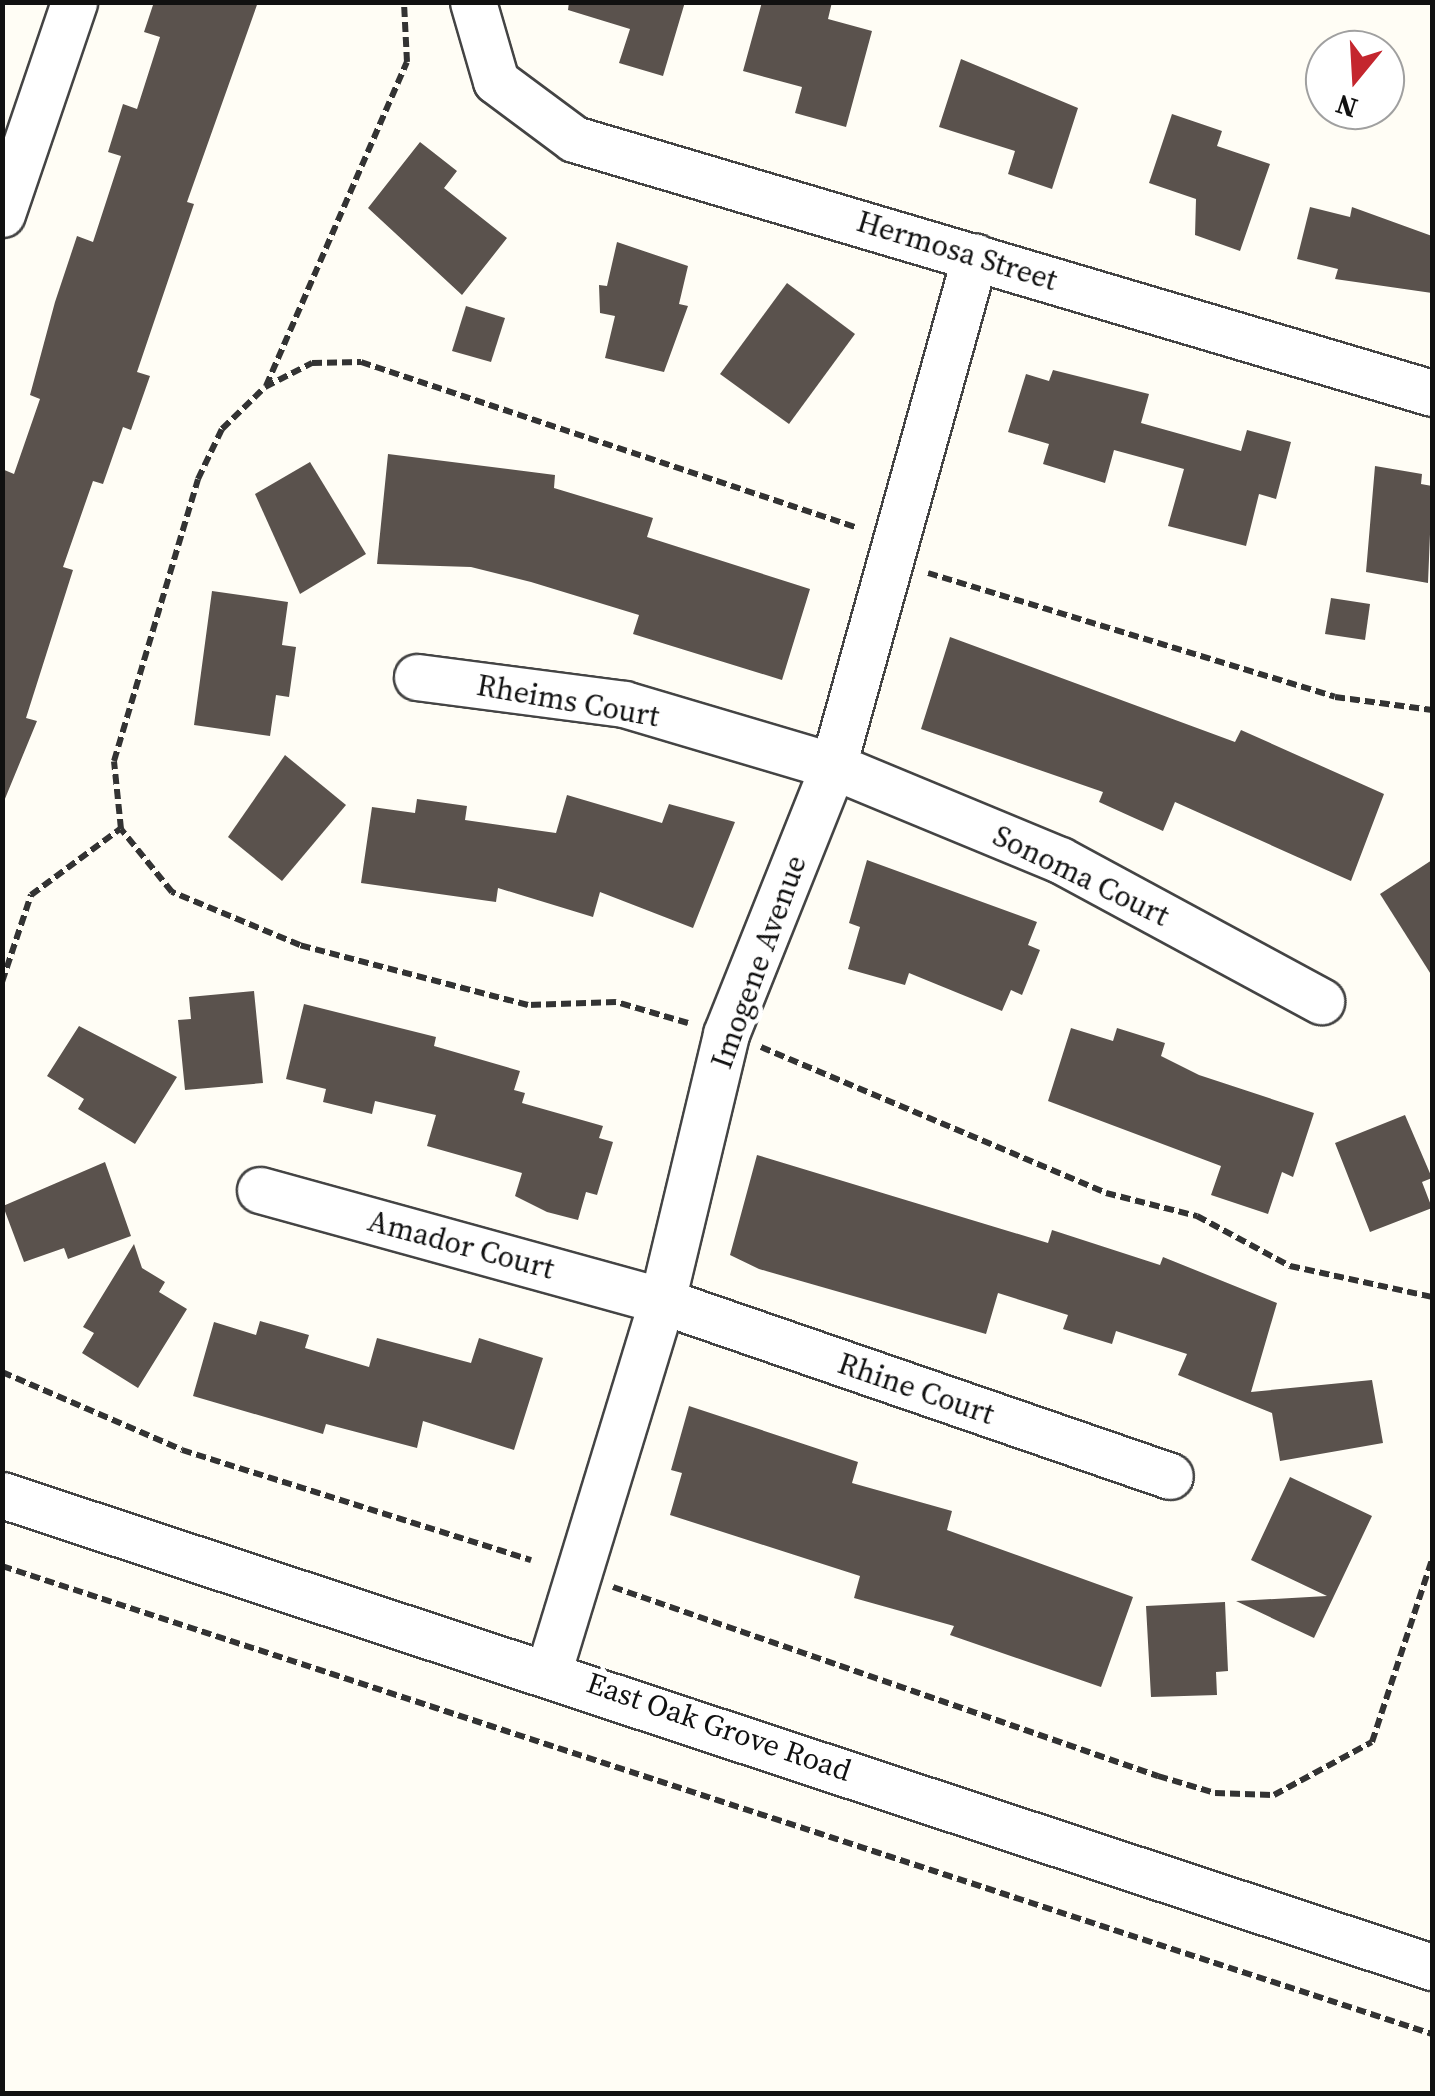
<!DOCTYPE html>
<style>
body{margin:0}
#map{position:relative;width:1435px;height:2096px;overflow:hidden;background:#fffdf5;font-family:"Source Serif 4",serif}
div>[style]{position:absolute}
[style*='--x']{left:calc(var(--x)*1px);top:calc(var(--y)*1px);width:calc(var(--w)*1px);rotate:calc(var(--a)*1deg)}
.building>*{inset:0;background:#5a524d}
.path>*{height:6px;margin-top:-3px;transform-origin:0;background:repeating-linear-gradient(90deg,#333 0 10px,transparent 0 15px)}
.roads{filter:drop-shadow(2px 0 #444) drop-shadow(-2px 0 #444) drop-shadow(0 2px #444) drop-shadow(0 -2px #444)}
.minor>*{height:45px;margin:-22.5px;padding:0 22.5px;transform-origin:22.5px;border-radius:22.5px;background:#fff}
span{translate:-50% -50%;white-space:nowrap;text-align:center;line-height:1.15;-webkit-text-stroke:10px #fff;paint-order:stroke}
.street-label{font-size:30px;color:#111}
.frame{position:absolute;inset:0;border:5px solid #111;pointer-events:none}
.north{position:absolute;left:1305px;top:30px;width:100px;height:100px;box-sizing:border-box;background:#fff;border:2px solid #a0a0a0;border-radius:50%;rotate:198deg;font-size:28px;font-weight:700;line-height:40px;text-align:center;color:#111}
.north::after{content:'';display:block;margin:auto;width:35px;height:45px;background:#c4262e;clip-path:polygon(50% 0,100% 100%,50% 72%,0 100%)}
</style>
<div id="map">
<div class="building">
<i style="clip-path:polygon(154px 2px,258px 2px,187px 202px,194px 204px,137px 372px,150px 376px,131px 430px,123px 427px,103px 484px,93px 481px,63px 567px,73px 570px,26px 718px,37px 721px,2px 806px,2px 469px,14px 474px,40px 399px,30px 395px,55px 302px,77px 236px,93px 242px,121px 156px,108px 152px,123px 104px,137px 109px,160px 37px,144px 32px)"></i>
<i style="clip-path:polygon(569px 2px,685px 2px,663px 76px,619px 63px,630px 29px,568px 10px)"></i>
<i style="clip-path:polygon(762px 2px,832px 2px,828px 19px,872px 31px,846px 127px,795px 113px,802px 87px,743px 71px)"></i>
<i style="clip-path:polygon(961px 59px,1078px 108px,1052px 189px,1008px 174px,1015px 151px,939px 127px)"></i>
<i style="clip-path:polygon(1172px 114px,1222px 131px,1217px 146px,1270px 164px,1240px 251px,1195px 235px,1196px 199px,1149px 183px)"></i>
<i style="clip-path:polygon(420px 142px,457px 171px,444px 188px,507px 238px,462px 295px,368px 208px)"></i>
<i style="clip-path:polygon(1310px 207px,1350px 217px,1352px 207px,1432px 236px,1432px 293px,1335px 279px,1338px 269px,1297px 259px)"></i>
<i style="clip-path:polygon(617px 242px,688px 266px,679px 304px,688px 306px,664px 372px,605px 358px,615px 316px,600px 313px,599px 285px,607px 286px)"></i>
<i style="clip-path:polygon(787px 283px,855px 334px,789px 424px,720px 374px)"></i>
<i style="clip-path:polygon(466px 306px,505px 318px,491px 362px,452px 351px)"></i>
<i style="clip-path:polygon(1053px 370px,1149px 394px,1141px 423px,1241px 451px,1247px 430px,1291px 442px,1276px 499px,1259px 494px,1246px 546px,1168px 526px,1184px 469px,1114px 450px,1105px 483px,1043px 464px,1049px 444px,1008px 432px,1026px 374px,1049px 381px)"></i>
<i style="clip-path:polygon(388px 454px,555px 475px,554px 488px,653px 518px,647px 537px,810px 589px,782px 680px,633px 634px,639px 615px,531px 582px,471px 567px,377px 564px)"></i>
<i style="clip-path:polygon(310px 462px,366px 554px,300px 594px,255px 494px)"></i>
<i style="clip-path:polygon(1375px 466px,1422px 474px,1421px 484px,1432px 486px,1428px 583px,1366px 572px)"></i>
<i style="clip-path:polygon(212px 591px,288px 602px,282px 645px,296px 647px,289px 697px,276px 695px,270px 736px,194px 725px)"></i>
<i style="clip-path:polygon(1331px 598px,1370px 604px,1365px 640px,1325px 634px)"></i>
<i style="clip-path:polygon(950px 637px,1235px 742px,1241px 730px,1384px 794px,1351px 881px,1175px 802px,1163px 831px,1099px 802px,1103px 792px,921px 729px)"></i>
<i style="clip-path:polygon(285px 755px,346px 805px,282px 881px,228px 837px)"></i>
<i style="clip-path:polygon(567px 795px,662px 823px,669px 804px,735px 822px,693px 928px,600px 892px,593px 917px,498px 888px,496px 902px,361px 883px,372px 807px,415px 813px,417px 799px,467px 806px,465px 820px,556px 833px)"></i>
<i style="clip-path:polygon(867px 860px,1037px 922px,1028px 945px,1040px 950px,1022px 995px,1011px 990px,1002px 1011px,909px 973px,905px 985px,848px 969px,860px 927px,849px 923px)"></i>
<i style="clip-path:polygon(1432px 860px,1432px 976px,1380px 894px)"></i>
<i style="clip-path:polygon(254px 991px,263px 1083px,185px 1090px,178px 1020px,191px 1019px,189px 997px)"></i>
<i style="clip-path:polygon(304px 1004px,436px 1037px,434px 1046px,520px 1071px,514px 1090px,525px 1093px,522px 1103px,603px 1126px,599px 1138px,613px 1142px,597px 1195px,586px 1192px,578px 1220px,547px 1212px,515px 1196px,522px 1173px,427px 1146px,436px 1115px,375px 1101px,372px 1114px,323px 1102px,326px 1089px,286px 1079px)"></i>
<i style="clip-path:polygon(79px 1026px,177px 1077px,135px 1144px,78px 1109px,84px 1099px,47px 1076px)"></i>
<i style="clip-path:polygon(1071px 1028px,1113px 1041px,1117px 1028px,1165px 1043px,1161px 1056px,1199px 1075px,1314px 1113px,1293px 1177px,1282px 1172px,1268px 1214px,1211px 1195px,1221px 1166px,1048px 1101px)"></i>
<i style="clip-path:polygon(1405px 1115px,1432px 1178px,1422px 1182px,1432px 1208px,1370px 1232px,1335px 1143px)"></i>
<i style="clip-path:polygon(757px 1155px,1048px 1243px,1052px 1230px,1160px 1265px,1163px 1257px,1277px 1303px,1251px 1392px,1372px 1380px,1383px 1443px,1280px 1461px,1272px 1413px,1178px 1375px,1187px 1354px,1116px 1331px,1112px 1344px,1063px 1329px,1068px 1315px,998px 1293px,986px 1334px,759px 1269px,730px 1255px)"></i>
<i style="clip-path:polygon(105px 1162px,131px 1236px,68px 1259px,64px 1248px,24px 1262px,3px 1206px)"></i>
<i style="clip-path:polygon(134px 1244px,142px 1268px,165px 1282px,159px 1292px,187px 1309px,138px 1388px,82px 1353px,94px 1333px,83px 1327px)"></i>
<i style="clip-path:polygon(260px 1321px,309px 1335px,305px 1348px,369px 1367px,377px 1338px,471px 1363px,479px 1338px,543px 1358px,514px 1450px,423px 1421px,417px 1448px,326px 1424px,323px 1434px,193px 1396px,214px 1322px,256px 1335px)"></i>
<i style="clip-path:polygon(689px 1406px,858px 1462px,852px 1483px,952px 1511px,947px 1530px,1133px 1597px,1101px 1687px,950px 1635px,954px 1626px,854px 1598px,860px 1576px,670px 1515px,682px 1473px,671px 1470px)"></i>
<i style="clip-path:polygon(1290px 1477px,1372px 1516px,1314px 1638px,1236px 1601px,1327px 1596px,1251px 1560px)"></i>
<i style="clip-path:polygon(1225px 1602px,1228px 1671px,1216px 1672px,1217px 1695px,1151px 1697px,1146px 1606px)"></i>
</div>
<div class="path">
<i style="--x:266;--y:386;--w:353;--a:-66.5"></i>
<i style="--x:407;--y:62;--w:60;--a:-92.9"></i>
<i style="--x:928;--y:573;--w:425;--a:16.9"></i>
<i style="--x:1335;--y:697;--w:98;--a:7.6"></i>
<i style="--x:2;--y:982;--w:92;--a:-71.6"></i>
<i style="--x:31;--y:895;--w:111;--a:-36.6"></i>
<i style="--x:688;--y:1023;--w:75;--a:-163.7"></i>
<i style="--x:616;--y:1002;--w:88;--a:178"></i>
<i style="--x:528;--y:1005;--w:236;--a:-165.3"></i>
<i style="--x:300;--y:945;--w:139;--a:-157.5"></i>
<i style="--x:172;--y:892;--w:81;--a:-129"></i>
<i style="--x:121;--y:829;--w:68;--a:-95.9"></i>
<i style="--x:114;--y:761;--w:294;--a:-73.4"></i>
<i style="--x:198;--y:479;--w:55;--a:-64.4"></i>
<i style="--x:222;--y:429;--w:60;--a:-44.3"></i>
<i style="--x:265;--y:387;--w:53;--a:-27.1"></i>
<i style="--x:312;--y:363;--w:49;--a:-1.2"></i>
<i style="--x:361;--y:362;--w:524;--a:18.47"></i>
<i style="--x:761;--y:1047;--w:375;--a:22.9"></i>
<i style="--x:1106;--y:1193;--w:94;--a:14.2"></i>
<i style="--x:1197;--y:1216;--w:106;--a:28.3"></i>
<i style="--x:1290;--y:1266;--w:145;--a:12.3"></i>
<i style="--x:2;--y:1372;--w:196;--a:23.4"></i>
<i style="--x:182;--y:1450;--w:366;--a:17.5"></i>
<i style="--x:2;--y:1566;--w:1505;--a:18.12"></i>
<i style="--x:613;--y:1587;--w:577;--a:19.13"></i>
<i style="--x:1158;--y:1776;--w:59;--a:16.6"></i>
<i style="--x:1215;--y:1793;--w:59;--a:1.9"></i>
<i style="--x:1274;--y:1795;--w:111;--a:-28.4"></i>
<i style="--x:1372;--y:1742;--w:193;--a:-71.8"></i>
</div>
<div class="roads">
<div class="minor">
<i style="--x:473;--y:2;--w:82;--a:73.8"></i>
<i style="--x:496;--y:81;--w:97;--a:36.6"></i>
<i style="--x:574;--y:139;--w:895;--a:16.49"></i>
<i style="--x:2;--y:214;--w:224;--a:-71.2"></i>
<i style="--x:417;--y:677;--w:209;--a:7.4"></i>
<i style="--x:624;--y:704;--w:218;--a:16.5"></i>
<i style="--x:833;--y:766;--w:246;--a:22.5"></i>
<i style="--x:1060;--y:860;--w:297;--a:28.4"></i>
<i style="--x:260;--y:1190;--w:417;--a:15.4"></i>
<i style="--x:662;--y:1301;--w:537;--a:19.01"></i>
<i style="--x:2;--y:1495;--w:1506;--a:18.27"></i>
<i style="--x:549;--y:1670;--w:386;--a:-73"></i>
<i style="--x:662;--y:1301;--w:275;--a:-76.5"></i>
<i style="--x:726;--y:1034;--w:289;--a:-68.2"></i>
<i style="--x:833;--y:766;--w:529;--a:-74.44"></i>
</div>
</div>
<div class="street-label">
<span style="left:957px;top:251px;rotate:17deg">Hermosa Street</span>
<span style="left:568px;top:701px;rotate:10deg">Rheims Court</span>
<span style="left:1081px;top:876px;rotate:26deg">Sonoma Court</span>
<span style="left:759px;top:962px;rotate:-70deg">Imogene Avenue</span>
<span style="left:461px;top:1245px;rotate:15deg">Amador Court</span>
<span style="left:916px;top:1389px;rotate:19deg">Rhine Court</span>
<span style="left:719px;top:1727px;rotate:19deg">East Oak Grove Road</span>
</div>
<div class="frame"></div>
<div class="north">N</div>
</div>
